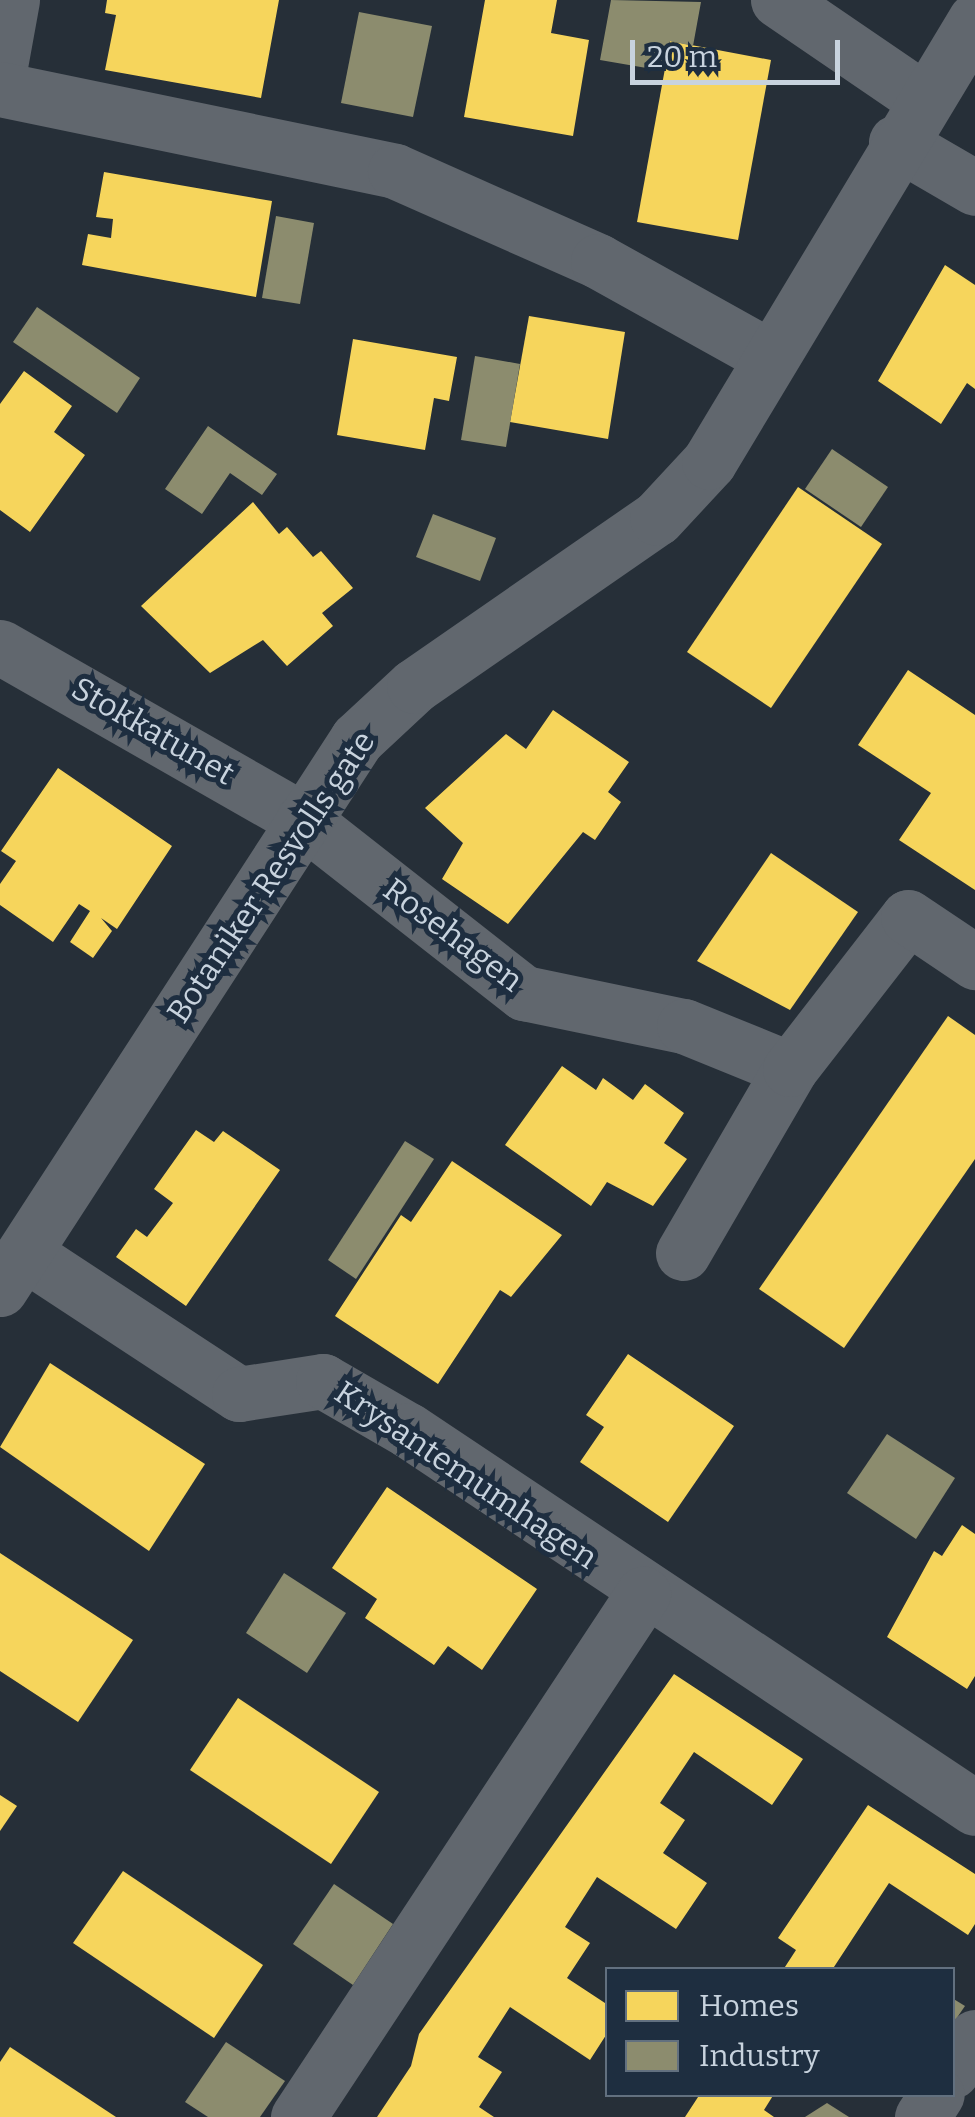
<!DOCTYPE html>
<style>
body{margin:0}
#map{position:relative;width:975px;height:2117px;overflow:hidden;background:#262f38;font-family:Bitter,serif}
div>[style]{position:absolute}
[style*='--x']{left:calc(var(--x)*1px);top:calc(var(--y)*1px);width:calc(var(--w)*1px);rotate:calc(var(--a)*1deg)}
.homes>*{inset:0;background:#f6d55c}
.industry>*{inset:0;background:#8c8c6e}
.minor>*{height:55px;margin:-27.5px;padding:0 27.5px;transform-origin:27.5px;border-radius:27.5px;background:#61676e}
span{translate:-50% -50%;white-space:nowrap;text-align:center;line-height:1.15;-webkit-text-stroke:10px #1e2e40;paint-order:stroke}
.street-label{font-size:32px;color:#c8d3de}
.legend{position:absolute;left:605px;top:1967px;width:350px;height:130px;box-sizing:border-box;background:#1e2e40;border:2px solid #62707f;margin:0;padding:12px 18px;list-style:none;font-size:30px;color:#c8d3de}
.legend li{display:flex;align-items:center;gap:20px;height:50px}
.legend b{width:50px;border:2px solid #62707f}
.scale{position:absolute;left:630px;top:40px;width:210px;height:45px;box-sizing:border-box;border:5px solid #c8d3de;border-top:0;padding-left:12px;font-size:30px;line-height:35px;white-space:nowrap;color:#c8d3de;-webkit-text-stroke:8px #1e2e40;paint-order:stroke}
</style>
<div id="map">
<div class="homes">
<i style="clip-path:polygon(107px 0,279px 0,261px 98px,105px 70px,116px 15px,105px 13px)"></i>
<i style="clip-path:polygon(485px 0,557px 0,551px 33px,589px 40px,573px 136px,464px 117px)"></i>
<i style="clip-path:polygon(670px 41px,771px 60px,738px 240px,637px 222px)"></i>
<i style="clip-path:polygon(104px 172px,272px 201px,256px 297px,82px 265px,88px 234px,111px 238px,113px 219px,96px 217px)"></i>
<i style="clip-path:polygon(945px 265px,975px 285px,975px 389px,967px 383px,941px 424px,878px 381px)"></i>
<i style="clip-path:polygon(529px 316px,625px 332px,608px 439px,510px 422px)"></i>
<i style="clip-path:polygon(353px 339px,457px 357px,449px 401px,434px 398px,425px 450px,337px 435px)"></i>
<i style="clip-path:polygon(24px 371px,72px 406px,54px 432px,85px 455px,30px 532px,0 510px,0 404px)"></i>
<i style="clip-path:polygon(798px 487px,882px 544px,771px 708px,687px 652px)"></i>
<i style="clip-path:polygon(253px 502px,279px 534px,287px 527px,313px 557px,321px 551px,353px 588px,322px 613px,333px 626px,287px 666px,263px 640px,210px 673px,141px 606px)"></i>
<i style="clip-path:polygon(908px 670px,975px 715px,975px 890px,899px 840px,931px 793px,858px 745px)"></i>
<i style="clip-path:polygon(553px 710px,629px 762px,608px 792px,621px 802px,595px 840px,583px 832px,508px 924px,442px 879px,463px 843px,425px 808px,506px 734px,526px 749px)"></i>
<i style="clip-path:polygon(58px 768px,172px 846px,117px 929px,101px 918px,112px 931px,93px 958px,70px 942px,90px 911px,79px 904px,53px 942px,0 905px,0 884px,16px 861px,1px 851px)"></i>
<i style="clip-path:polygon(771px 853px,858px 912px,790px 1010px,697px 961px)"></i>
<i style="clip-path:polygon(948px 1016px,975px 1035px,975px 1159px,844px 1348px,759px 1289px)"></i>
<i style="clip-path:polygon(562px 1066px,596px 1090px,603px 1078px,633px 1100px,645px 1084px,684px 1113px,664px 1143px,687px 1159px,653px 1206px,607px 1182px,591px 1206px,505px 1145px)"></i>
<i style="clip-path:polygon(196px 1130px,214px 1142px,223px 1131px,280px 1170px,186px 1306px,116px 1257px,136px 1229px,147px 1237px,173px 1203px,154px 1189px)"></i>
<i style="clip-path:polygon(452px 1161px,562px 1235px,511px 1297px,500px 1290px,438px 1384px,335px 1316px,401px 1215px,411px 1222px)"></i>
<i style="clip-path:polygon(628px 1354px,734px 1426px,668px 1522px,580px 1462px,604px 1427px,586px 1415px)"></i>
<i style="clip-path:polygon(50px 1363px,205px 1464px,149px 1551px,0 1447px)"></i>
<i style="clip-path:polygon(387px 1487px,537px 1589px,482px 1670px,448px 1646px,434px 1665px,365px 1618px,377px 1599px,332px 1568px)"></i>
<i style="clip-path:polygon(962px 1525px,975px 1534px,975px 1676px,967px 1689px,887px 1637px,934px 1551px,942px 1556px)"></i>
<i style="clip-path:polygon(0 1553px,133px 1640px,78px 1722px,0 1671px)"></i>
<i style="clip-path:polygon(674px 1674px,803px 1759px,772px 1805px,694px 1752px,660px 1803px,685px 1820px,663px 1853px,707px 1883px,676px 1929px,597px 1877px,565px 1927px,590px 1943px,567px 1978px,608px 2005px,608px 2032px,590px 2060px,510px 2007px,478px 2057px,502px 2072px,479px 2107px,494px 2117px,377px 2117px,411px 2066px,419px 2034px)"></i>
<i style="clip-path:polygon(238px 1698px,379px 1792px,331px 1864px,190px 1770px)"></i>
<i style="clip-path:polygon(0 1795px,17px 1806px,0 1831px)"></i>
<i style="clip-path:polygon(868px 1805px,975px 1874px,975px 1924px,968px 1935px,889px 1883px,832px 1970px,783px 1970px,796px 1950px,778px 1938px)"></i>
<i style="clip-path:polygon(123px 1871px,263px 1965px,214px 2038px,73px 1943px)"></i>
<i style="clip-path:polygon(10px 2047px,116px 2117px,0 2117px,0 2062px)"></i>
<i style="clip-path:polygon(700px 2094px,774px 2094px,764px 2110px,774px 2117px,685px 2117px)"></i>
</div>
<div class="industry">
<i style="clip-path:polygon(611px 0,701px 2px,693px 46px,670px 41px,664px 71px,600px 60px)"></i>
<i style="clip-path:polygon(359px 12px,432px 26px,413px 117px,341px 103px)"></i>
<i style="clip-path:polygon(276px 216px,314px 223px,300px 304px,262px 298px)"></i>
<i style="clip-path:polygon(37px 307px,140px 378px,117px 413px,13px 342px)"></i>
<i style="clip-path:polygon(475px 356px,520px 364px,506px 447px,461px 440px)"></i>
<i style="clip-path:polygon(208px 426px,277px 474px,262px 495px,230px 473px,202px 514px,165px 489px)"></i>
<i style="clip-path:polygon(832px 449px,888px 487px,861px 527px,805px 489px)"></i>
<i style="clip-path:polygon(433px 514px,496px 538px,480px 581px,416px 557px)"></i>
<i style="clip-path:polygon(405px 1141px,434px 1159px,356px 1279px,328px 1260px)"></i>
<i style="clip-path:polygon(887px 1434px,955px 1478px,916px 1539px,847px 1493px)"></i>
<i style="clip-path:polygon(284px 1573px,346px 1613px,307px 1673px,246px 1633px)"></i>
<i style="clip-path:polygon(334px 1884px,393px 1924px,353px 1985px,293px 1944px)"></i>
<i style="clip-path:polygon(952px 1998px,965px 2006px,952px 2025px)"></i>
<i style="clip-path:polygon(226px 2042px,285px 2081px,260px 2117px,208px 2117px,185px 2102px)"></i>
<i style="clip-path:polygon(827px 2103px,849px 2117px,805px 2117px)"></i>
</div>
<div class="minor">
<i style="--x:778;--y:0;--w:176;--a:34.3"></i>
<i style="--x:0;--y:66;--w:67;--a:-79.7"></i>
<i style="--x:0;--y:89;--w:403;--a:11.7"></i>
<i style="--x:395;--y:171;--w:222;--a:23.9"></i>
<i style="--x:598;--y:261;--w:196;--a:29.1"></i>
<i style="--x:896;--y:142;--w:91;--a:30.2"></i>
<i style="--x:0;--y:647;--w:349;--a:29.7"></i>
<i style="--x:303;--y:820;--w:281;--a:38.1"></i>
<i style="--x:524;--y:993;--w:163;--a:11.7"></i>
<i style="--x:684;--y:1026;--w:114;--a:22.1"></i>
<i style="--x:24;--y:1253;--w:257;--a:33.3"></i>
<i style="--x:239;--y:1394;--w:85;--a:-8.8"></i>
<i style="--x:323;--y:1381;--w:98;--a:30"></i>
<i style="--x:408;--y:1430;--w:681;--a:33.69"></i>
<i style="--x:683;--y:1253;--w:213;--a:-59.8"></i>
<i style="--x:790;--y:1069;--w:192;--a:-52.2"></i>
<i style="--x:908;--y:917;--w:81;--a:33.9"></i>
<i style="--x:0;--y:1289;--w:656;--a:-57.01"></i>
<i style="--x:357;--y:739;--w:78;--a:-42.9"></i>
<i style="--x:414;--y:686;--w:295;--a:-34.7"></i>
<i style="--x:657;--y:518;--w:76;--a:-47.1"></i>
<i style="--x:709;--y:462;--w:516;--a:-58.96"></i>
<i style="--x:952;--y:2071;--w:41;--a:-55.9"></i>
<i style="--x:298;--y:2117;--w:627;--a:-56.59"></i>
<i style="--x:922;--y:2117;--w:27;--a:-57"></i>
</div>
<div class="street-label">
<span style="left:153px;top:731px;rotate:30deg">Stokkatunet</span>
<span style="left:271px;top:877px;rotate:-56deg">Botaniker Resvolls gate</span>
<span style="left:453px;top:935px;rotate:37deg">Rosehagen</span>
<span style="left:466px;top:1475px;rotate:34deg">Krysantemumhagen</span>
</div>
<ul class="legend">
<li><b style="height:28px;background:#f6d55c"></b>Homes</li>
<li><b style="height:28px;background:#8c8c6e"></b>Industry</li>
</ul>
<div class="scale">20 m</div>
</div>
